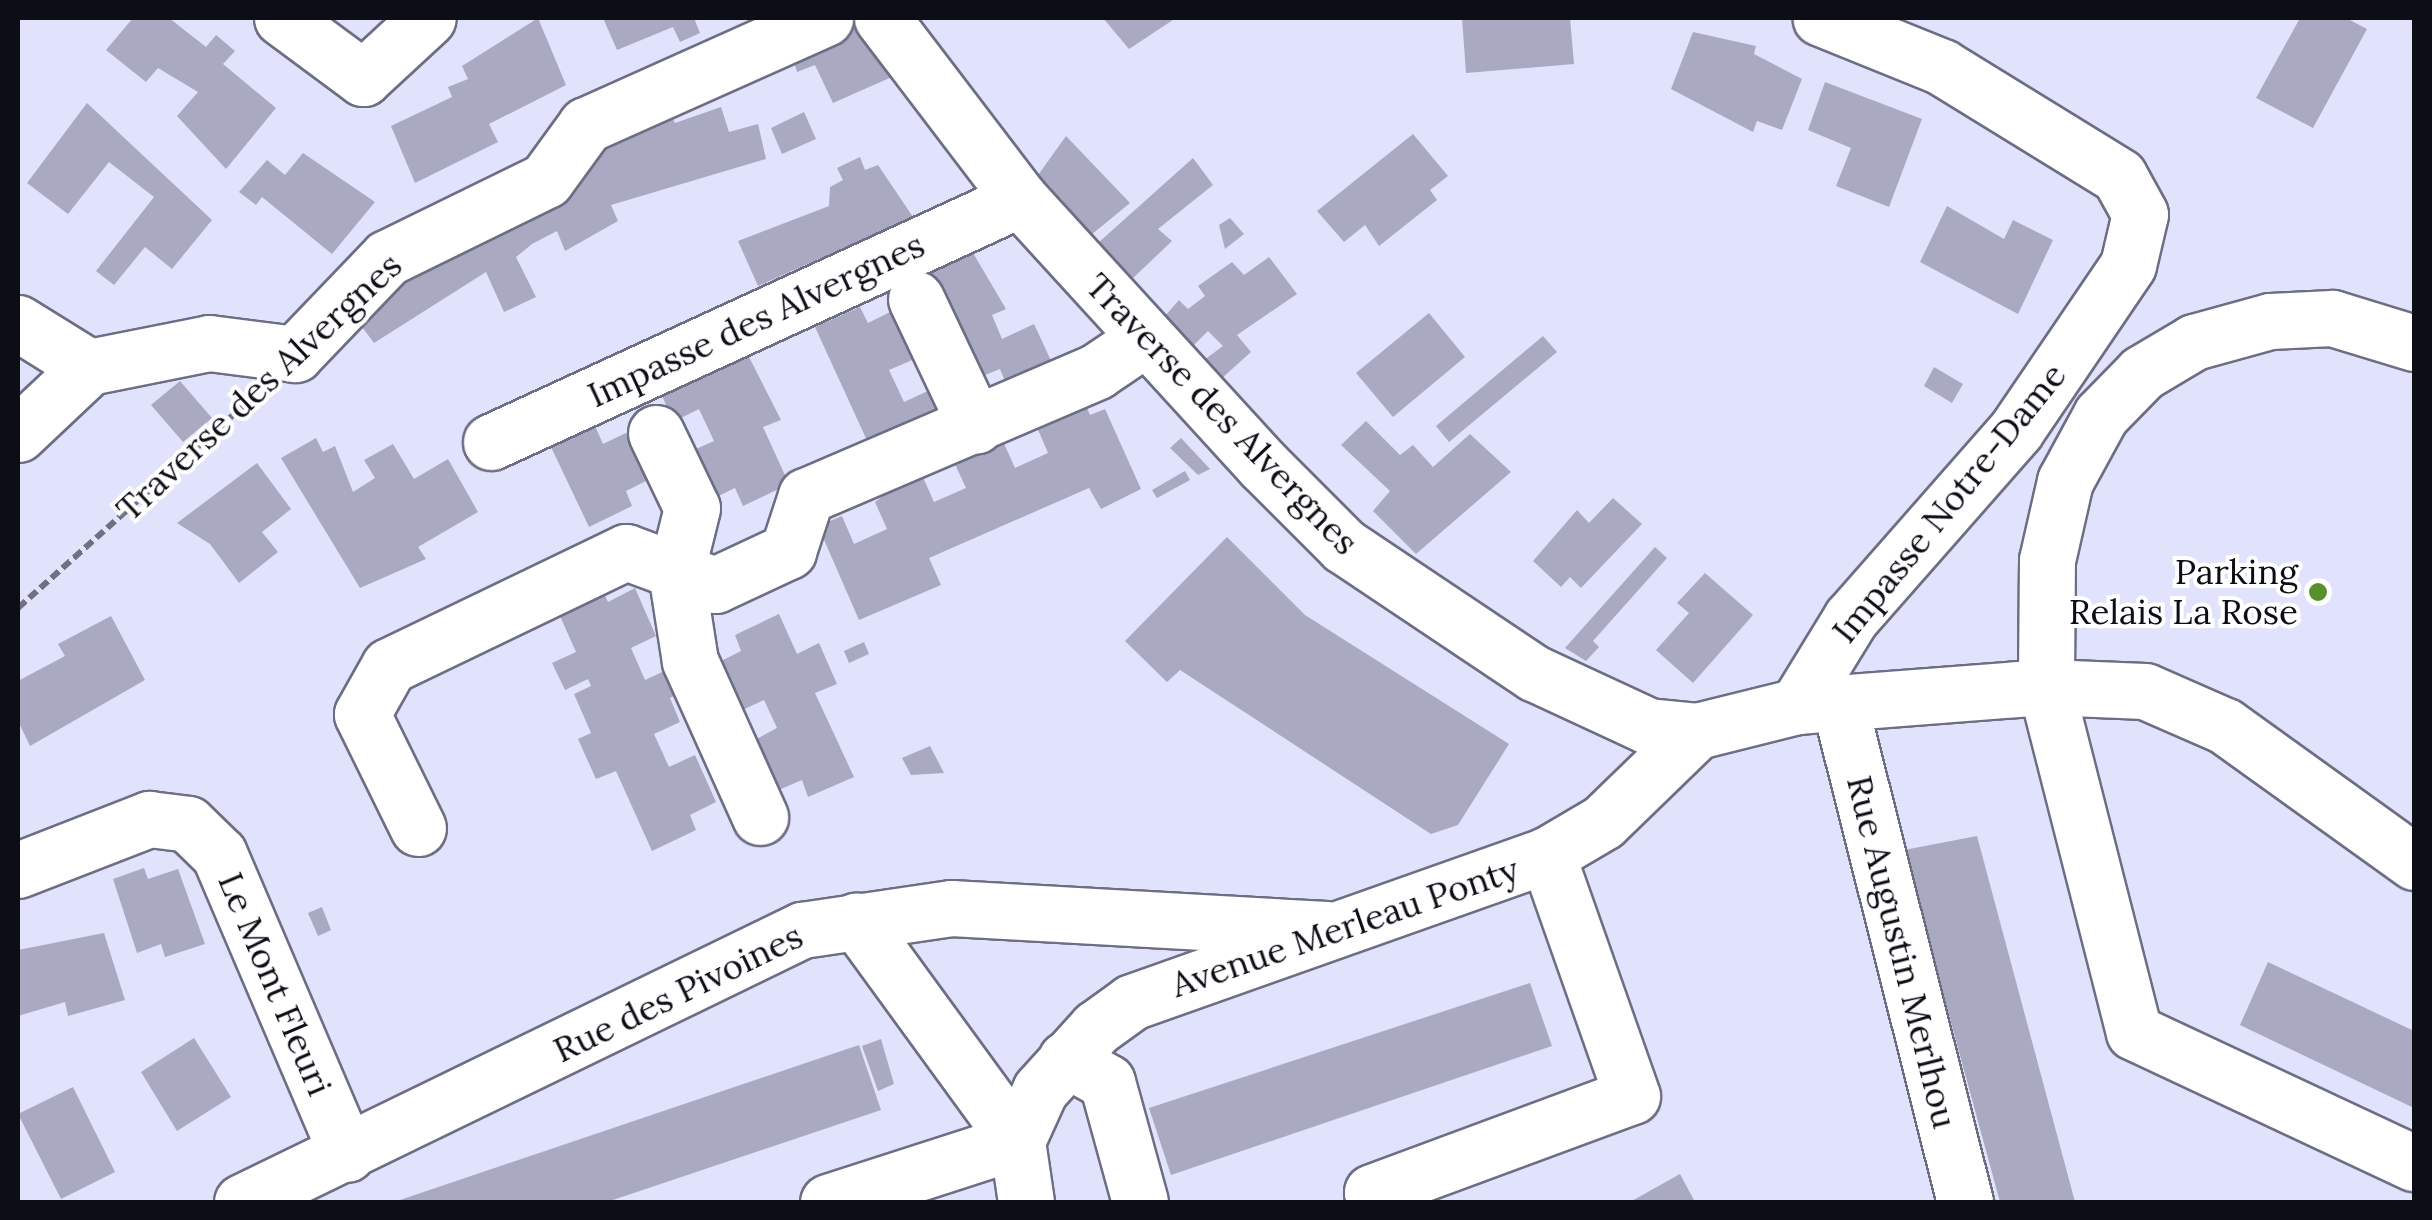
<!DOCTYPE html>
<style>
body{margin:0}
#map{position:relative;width:2432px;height:1220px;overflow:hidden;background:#e1e2fb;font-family:Lora,serif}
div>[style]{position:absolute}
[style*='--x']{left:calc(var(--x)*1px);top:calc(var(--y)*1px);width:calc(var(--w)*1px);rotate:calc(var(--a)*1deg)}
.building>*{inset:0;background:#a9aac2}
.path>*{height:6px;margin-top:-3px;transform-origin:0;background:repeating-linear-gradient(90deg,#6f7080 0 10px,transparent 0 15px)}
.roads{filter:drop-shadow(2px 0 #6d6e84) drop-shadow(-2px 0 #6d6e84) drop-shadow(0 2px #6d6e84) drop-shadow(0 -2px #6d6e84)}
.minor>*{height:55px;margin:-27.5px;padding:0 27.5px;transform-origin:27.5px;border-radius:27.5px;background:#fff}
.dots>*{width:28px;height:28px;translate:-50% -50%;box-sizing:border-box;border:5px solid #fff;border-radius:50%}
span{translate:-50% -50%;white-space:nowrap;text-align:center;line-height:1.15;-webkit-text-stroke:8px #fff;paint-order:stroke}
.street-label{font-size:35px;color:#0d0d16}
.poi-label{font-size:35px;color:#0d0d16}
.right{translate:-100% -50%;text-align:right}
.frame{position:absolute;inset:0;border:20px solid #0d0d16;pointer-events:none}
</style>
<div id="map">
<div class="building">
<i style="clip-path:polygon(133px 18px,169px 18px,206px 47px,216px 35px,235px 51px,223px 64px,276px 108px,226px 169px,177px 116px,198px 92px,158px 68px,146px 82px,106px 50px)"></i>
<i style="clip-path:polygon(538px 18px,566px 85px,489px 124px,498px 142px,415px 183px,391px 126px,452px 97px,448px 87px,468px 79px,462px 66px)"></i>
<i style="clip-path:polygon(603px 18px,694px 18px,700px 33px,680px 42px,673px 27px,617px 50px)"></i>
<i style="clip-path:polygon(1103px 18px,1176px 18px,1129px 49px)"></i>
<i style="clip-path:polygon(1462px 18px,1570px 18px,1574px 64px,1466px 73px)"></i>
<i style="clip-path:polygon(2300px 18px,2346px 18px,2367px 29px,2313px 128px,2256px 98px)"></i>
<i style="clip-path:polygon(861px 21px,894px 76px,833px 103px,815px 65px,797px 72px,791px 51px)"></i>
<i style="clip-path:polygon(1693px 32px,1756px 46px,1754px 54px,1802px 79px,1782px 130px,1757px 121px,1753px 132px,1671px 89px)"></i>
<i style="clip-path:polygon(1825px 82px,1922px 119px,1889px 207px,1836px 186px,1851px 148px,1808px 130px)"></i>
<i style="clip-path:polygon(87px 103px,212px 220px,172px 269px,145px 247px,114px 285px,96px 271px,154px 197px,109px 162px,68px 214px,27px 183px)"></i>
<i style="clip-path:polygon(666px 103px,675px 123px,721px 107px,729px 132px,758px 124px,766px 159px,611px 205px,618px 221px,565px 251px,557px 231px,532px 244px,516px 257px,536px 297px,504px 312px,486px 272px,374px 343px,356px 319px,376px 291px,582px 179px,575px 163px)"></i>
<i style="clip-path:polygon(804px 112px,816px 139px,782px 154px,771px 128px)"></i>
<i style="clip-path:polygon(1413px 134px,1448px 176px,1430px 190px,1437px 200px,1379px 246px,1365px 225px,1344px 242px,1317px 211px)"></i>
<i style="clip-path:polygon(1066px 136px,1130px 203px,1091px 235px,1036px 178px)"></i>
<i style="clip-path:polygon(303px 153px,375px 202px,332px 254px,262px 197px,256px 205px,239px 192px,267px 160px,285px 175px)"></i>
<i style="clip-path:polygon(860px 157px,865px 170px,878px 165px,913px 217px,758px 286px,738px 241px,829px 206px,830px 187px,843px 180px,837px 168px)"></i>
<i style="clip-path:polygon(1193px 158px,1213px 185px,1158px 229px,1172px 241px,1131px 280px,1098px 243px)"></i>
<i style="clip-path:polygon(1947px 206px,2004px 239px,2013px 220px,2053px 240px,2018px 314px,1920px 262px)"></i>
<i style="clip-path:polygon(1230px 218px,1244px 234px,1225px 249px,1219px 225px)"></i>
<i style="clip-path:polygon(966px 241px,1006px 309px,992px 315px,1002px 339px,1034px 324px,1053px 365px,1007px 386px,1000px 369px,973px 380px,928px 268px)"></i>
<i style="clip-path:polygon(1269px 257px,1297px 294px,1237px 335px,1251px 352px,1222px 378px,1204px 360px,1223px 346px,1208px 331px,1192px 347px,1164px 317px,1179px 300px,1188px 309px,1205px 296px,1198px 286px,1232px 262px,1244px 275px)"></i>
<i style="clip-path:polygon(860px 307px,868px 323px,894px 310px,917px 358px,889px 370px,904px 402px,932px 389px,942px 414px,870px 447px,815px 327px)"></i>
<i style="clip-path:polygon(1429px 313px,1465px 357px,1393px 417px,1356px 373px)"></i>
<i style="clip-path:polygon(1543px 336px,1557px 352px,1449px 442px,1436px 426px)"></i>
<i style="clip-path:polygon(727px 349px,734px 364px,749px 357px,781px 420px,763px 427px,789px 484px,743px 506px,735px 488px,708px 501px,687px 453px,714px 441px,699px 409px,673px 422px,656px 381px)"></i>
<i style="clip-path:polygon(1934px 367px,1963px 384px,1952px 403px,1924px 386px)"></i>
<i style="clip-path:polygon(180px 381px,212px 418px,183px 442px,151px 405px)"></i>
<i style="clip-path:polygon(1085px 403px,1090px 415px,1105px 409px,1141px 489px,1101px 509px,1089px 488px,929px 558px,941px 585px,859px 620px,818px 526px,842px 516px,854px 544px,887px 529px,875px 502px,897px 485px,922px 475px,934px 502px,966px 488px,953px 460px,1002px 439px,1015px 468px,1048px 453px,1036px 425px)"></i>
<i style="clip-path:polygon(1366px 421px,1400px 455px,1413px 445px,1433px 467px,1470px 434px,1511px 472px,1416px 554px,1373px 511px,1390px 491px,1341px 445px)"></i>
<i style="clip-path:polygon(595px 426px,603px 444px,630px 431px,652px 478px,626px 491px,632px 506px,589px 527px,551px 447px)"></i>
<i style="clip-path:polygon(316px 438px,323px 452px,335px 446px,353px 492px,375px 478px,364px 460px,393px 444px,414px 479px,448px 459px,478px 512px,418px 547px,426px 559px,360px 588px,281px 458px)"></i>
<i style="clip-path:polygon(1181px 438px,1210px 469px,1198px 475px,1170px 448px)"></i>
<i style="clip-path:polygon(257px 463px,291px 509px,262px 532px,278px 552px,239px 583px,210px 544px,177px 523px)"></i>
<i style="clip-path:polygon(1185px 471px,1190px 480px,1157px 498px,1152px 490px)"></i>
<i style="clip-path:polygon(1613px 498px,1642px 524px,1581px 588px,1570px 577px,1561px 587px,1533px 561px,1577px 510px,1589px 523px)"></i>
<i style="clip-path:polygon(1227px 537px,1305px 615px,1509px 744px,1458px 825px,1431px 834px,1180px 670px,1167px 682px,1125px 641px)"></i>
<i style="clip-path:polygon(1655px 547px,1667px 558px,1593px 641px,1599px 647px,1586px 661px,1565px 648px)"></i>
<i style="clip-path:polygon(1705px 573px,1753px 615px,1693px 683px,1656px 650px,1689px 613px,1677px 603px)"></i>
<i style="clip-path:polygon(600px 585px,608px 602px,635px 588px,656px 636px,631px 648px,645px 680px,671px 668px,681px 692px,670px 698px,680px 722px,654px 734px,669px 767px,695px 755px,716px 802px,690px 815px,696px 830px,652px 851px,616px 771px,596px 779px,578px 739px,591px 733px,574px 694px,591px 686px,588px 679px,565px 690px,552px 663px,576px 652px,555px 605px)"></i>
<i style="clip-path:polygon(779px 614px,797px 654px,819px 643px,837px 684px,815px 693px,854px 777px,808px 797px,802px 780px,774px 792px,751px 742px,777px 728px,764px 700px,738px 712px,715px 664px,741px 651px,735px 635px)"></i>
<i style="clip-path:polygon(111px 616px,145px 680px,30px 746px,18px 721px,18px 681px,65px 656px,58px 644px)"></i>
<i style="clip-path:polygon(864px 642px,869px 654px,849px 663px,844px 651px)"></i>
<i style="clip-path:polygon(930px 746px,944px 773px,911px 775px,902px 758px)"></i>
<i style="clip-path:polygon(1977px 836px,2075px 1202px,2000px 1202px,1904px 850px)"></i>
<i style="clip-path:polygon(144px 868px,148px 879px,178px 869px,205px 944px,165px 957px,161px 944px,137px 953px,113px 879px)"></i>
<i style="clip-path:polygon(322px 907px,331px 930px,318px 936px,308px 913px)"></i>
<i style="clip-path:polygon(104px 933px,125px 1000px,68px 1016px,65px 1002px,18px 1016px,18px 950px)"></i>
<i style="clip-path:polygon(2268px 962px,2414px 1031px,2414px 1108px,2240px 1025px)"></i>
<i style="clip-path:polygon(1530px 983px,1552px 1046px,1171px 1175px,1149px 1108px)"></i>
<i style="clip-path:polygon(194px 1038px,231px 1097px,177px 1131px,141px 1072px)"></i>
<i style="clip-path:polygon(881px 1039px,894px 1084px,878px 1091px,862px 1046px)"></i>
<i style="clip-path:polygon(859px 1045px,881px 1110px,607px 1202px,394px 1202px)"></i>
<i style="clip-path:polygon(73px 1087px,115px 1172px,61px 1199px,18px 1114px)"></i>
<i style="clip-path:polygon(1680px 1174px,1695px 1202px,1630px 1202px)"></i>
</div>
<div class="path">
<i style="--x:18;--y:608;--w:313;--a:-41.9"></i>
</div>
<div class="roads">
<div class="minor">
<i style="--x:282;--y:18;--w:101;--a:36.5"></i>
<i style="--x:363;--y:78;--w:88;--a:-42.7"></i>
<i style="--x:882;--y:18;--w:228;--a:52.7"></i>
<i style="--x:1020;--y:199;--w:362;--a:47.6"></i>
<i style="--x:1264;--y:466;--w:113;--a:45"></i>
<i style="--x:1344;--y:546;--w:229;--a:33.8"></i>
<i style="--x:1534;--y:673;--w:126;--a:24.9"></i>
<i style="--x:1648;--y:726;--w:49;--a:5.8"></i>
<i style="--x:1697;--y:731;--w:103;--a:-14"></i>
<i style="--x:1797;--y:706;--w:250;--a:-4.4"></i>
<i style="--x:2046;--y:687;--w:99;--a:2.3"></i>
<i style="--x:2145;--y:691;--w:87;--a:23.6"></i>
<i style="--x:2225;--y:726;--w:233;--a:35.7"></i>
<i style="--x:916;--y:299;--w:140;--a:64.7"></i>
<i style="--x:18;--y:323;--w:84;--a:31.8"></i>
<i style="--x:2414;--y:343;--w:86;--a:-163"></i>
<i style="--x:2332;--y:318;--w:62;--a:177.2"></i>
<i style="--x:2270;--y:321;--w:79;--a:164.6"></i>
<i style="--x:2194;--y:342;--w:61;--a:149.2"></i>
<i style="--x:2142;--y:373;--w:59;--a:134.3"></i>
<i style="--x:2101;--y:415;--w:75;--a:118.6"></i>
<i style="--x:2065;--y:481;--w:81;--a:102.8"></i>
<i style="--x:2047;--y:560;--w:127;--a:90.5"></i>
<i style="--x:2046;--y:687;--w:356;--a:75.7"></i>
<i style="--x:2134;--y:1032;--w:309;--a:25.1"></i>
<i style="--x:656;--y:433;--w:83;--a:64.4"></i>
<i style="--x:692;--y:508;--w:66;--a:104"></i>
<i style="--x:676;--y:572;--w:90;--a:81.1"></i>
<i style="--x:690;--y:661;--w:171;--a:65.8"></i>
<i style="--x:18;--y:434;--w:98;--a:-43.3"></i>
<i style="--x:89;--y:367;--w:122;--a:-11.3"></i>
<i style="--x:209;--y:343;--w:87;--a:7.3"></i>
<i style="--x:295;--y:354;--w:133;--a:-46.2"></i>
<i style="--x:387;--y:258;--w:177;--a:-26.1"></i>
<i style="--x:546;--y:180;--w:68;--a:-54"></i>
<i style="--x:586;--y:125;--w:262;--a:-24.1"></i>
<i style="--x:491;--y:442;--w:582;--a:-24.67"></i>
<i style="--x:1839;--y:702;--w:516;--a:75.86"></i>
<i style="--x:1797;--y:706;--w:103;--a:-58.5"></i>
<i style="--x:1851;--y:618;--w:250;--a:-48.7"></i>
<i style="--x:2016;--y:430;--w:199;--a:-55.8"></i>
<i style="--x:2128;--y:265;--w:52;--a:-76.8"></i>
<i style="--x:2140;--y:214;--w:43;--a:-118.9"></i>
<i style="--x:2119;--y:176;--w:208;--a:-148.4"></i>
<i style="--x:1942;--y:67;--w:131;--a:-158"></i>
<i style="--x:418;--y:828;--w:127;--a:-116.2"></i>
<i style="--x:362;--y:714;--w:55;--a:-60.6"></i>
<i style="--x:389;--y:666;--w:263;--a:-25.7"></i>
<i style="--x:626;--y:552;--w:95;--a:20.3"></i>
<i style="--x:715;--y:585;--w:81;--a:-25"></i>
<i style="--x:788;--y:551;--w:58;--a:-71.9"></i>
<i style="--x:806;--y:496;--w:317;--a:-23.2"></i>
<i style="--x:1097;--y:371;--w:55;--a:-34"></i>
<i style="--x:18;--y:870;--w:141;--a:-21.3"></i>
<i style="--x:149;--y:819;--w:39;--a:7"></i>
<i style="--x:188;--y:824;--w:43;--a:44.1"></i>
<i style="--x:219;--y:854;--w:326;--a:66.9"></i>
<i style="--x:1066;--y:1059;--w:47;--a:29.3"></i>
<i style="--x:1107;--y:1082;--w:124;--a:74.6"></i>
<i style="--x:242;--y:1202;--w:623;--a:-25.91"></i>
<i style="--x:802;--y:930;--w:151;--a:-8.4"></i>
<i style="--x:951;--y:908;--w:376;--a:3.2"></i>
<i style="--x:828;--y:1202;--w:199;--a:-17.9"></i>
<i style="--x:1017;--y:1141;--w:273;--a:-126.1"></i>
<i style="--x:1026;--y:1202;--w:62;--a:-98.4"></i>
<i style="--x:1017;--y:1141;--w:56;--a:-65.7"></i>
<i style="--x:1040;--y:1090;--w:84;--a:-47.9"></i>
<i style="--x:1096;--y:1028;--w:44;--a:-35.8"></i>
<i style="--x:1132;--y:1002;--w:440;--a:-19.5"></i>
<i style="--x:1547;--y:855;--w:65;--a:-30.5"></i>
<i style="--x:1603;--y:822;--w:131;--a:-44.1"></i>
<i style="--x:1375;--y:1202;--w:10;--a:-107"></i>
<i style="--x:1372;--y:1192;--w:277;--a:-20.3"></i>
<i style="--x:1632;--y:1096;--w:256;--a:-109.4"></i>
</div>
</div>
<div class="dots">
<i style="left:2318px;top:592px;background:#59902c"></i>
</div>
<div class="street-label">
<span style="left:756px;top:320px;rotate:-25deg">Impasse des Alvergnes</span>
<span style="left:259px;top:387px;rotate:-43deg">Traverse des Alvergnes</span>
<span style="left:1222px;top:414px;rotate:46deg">Traverse des Alvergnes</span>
<span style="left:1949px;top:503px;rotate:-51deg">Impasse Notre-Dame</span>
<span style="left:1345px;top:927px;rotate:-19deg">Avenue Merleau Ponty</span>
<span style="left:1902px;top:952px;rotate:76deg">Rue Augustin Merlhou</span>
<span style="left:275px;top:984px;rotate:67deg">Le Mont Fleuri</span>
<span style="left:678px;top:993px;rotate:-26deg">Rue des Pivoines</span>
</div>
<div class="poi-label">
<span class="right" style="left:2298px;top:592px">Parking<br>Relais La Rose</span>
</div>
<div class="frame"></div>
</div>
